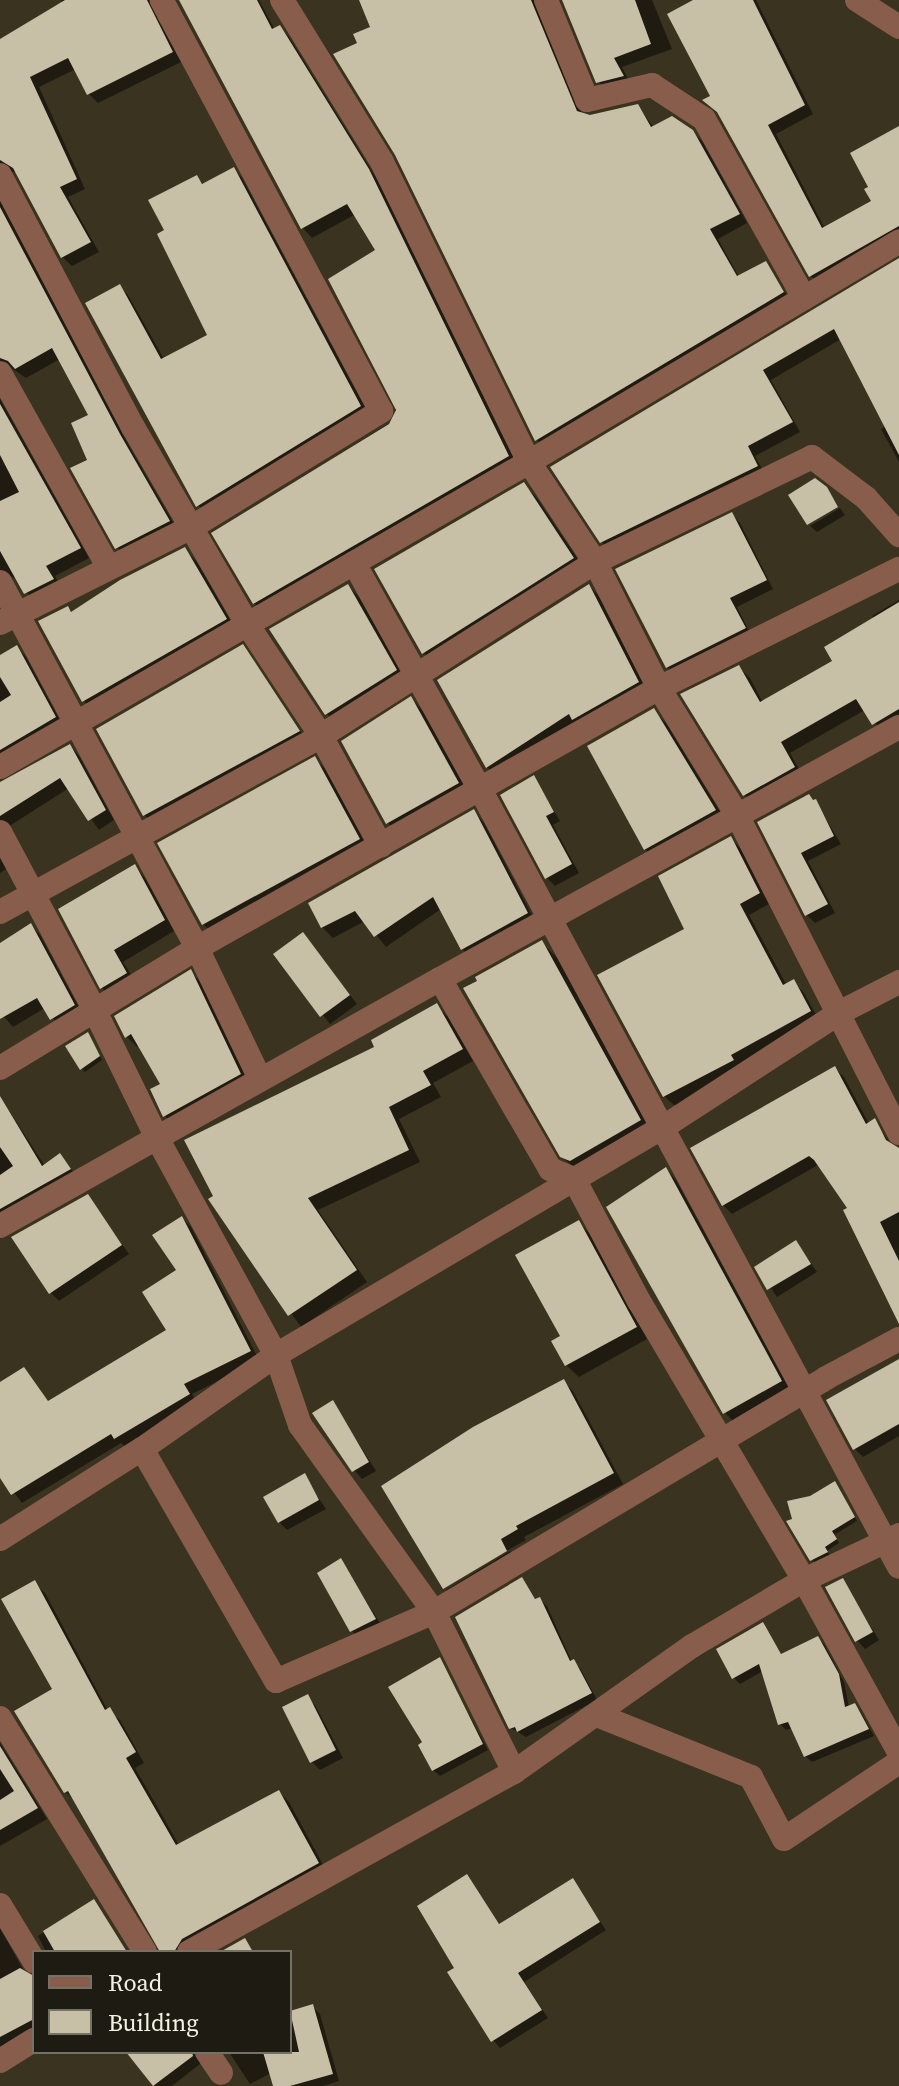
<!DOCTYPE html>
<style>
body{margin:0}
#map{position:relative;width:899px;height:2086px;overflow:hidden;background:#3a331f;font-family:"Source Serif 4",serif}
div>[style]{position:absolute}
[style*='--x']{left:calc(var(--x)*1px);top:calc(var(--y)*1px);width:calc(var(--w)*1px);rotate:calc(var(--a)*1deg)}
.shadow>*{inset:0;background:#0007}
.building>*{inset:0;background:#c8bfa7}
.street>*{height:24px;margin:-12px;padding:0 12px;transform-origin:12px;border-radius:12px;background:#885d4c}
span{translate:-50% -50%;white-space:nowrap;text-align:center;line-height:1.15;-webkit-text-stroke:8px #1e1b12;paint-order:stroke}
.legend{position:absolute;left:32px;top:1950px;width:260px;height:104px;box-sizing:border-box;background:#1e1b12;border:2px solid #747166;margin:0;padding:10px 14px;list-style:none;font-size:24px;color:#f5f1e4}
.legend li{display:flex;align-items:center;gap:16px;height:40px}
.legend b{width:40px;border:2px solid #747166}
</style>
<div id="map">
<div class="shadow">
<i style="clip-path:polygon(61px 0,161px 0,157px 18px,181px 62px,98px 103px,88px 93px,76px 69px,39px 87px,85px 189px,68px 197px,99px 252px,72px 266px,62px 257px,18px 172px,3px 171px,0 176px,0 42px,63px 3px)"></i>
<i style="clip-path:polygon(181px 0,259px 0,275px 30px,280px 28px,289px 37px,378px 181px,518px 466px,264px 612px,254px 603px,214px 533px,396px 419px,377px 251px,356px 214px,312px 238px,303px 228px)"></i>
<i style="clip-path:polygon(361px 0,543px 0,540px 16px,582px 114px,590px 117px,638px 106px,654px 128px,691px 131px,702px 141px,747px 223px,718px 239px,739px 277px,766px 263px,791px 302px,546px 449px,537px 440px,360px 44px,373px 28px)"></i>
<i style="clip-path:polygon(563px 0,652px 0,672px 49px,622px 67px,631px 85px,607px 91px,598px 81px)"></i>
<i style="clip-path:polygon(698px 0,756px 0,813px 114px,776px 134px,825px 229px,874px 202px,899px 128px,899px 238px,820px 285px,811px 276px,712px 97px)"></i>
<i style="clip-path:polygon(234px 170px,242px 178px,369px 415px,207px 514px,198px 505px,119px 286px,128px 295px,164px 359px,210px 336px,166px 231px,197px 177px,204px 185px)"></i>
<i style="clip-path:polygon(0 198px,129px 446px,178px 531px,127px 557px,117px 547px,89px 461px,91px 416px,60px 359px,26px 378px,10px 367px,0 373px)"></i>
<i style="clip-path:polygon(899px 261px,899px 462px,881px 429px,886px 426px,841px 339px,771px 380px,800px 432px,755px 456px,766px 476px,611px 551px,602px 542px,553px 467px)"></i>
<i style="clip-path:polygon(0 399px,89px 558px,55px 576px,62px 589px,35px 603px,17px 579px,10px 576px,0 581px)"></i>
<i style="clip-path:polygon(524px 485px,536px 497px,585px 570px,436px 665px,424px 653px)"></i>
<i style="clip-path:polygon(840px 508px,845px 515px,817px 532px,810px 526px)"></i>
<i style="clip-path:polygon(732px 515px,740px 523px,773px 589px,737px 607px,752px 637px,675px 675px,667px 667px)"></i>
<i style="clip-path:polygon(185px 550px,197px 562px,237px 632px,96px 713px,84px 701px,41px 622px,68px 608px,73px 613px)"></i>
<i style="clip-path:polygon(348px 586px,360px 598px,407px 683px,339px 726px,327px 714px,271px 630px)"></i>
<i style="clip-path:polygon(589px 586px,601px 598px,650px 694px,499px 779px,487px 767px)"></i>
<i style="clip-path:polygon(899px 600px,899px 726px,884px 734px,865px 710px,790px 753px,804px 778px,755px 805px,744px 794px,739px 667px,750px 678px,763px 703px,835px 661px,874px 619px,872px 616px)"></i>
<i style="clip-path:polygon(16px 647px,26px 657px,64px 728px,0 766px,0 657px)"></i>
<i style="clip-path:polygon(242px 647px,307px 741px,154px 825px,145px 815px,99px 730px)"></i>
<i style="clip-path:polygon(411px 699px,423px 711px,470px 796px,400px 835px,388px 823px,344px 742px)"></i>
<i style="clip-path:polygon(653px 711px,666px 723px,727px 823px,657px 861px,645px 849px)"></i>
<i style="clip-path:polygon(70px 746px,79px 756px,114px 820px,99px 830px,69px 788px,0 832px,0 782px)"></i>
<i style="clip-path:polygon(315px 759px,325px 769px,369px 850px,214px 934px,203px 924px)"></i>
<i style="clip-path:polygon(534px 778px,560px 821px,553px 825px,579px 873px,555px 886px,547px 878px)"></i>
<i style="clip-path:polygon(815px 801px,841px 844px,808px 861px,835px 913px,815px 923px,807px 915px,760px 823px)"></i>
<i style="clip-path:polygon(474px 812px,484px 823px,537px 925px,473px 960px,462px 949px,441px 909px,386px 947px,365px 921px,333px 938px,322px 927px)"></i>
<i style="clip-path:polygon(731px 839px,741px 849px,769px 904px,749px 915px,787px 986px,794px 982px,804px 993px,820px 1022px,675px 1106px,664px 1096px,687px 930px)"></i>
<i style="clip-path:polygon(0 858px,6px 869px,0 873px)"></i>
<i style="clip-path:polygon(135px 867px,145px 878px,174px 931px,123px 962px,137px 984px,113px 999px,102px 988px,60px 910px)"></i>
<i style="clip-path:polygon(31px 925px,40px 935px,83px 1015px,61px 1028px,45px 1008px,13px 1027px,0 1012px,0 946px)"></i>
<i style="clip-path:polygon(303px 934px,357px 1004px,330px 1024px,276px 955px)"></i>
<i style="clip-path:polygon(542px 943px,557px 958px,655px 1136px,578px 1172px,562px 1156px)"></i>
<i style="clip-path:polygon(190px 972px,201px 982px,250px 1085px,176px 1126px,165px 1116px,153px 1090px,163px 1085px,140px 1045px,137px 1047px,127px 1037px,117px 1017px)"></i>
<i style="clip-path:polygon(436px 1006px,448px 1017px,473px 1061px,433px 1083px,441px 1097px,399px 1119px,420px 1162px,318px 1210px,367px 1282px,301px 1327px,211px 1200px)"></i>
<i style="clip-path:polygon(88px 1034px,102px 1060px,85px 1072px,82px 1069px)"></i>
<i style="clip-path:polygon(835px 1069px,844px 1077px,869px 1124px,874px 1121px,893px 1147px,899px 1148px,899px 1312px,850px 1208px,818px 1165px,732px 1214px,723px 1205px)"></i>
<i style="clip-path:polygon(0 1097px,45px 1166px,60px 1155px,81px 1182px,0 1224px)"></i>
<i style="clip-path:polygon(666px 1169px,676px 1180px,791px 1392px,735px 1423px,725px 1413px)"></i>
<i style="clip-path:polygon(87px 1196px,129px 1254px,59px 1301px,51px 1293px)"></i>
<i style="clip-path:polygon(182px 1218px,191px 1227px,259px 1360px,192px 1394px,198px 1404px,125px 1447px,121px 1443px,22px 1503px,0 1474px,0 1385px,40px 1393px,49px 1402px,169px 1331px)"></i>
<i style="clip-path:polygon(578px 1222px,590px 1234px,647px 1339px,579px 1377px,566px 1365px,563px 1337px)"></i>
<i style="clip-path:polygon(796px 1243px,817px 1272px,777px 1297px,757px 1267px)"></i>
<i style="clip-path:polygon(899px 1360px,899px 1436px,863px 1457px,855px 1449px)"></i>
<i style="clip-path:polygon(563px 1381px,573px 1391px,623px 1484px,524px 1537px,526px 1540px,444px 1586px)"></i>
<i style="clip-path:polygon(333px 1403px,376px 1471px,362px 1479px,354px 1470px)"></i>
<i style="clip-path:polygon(304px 1476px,326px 1509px,287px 1530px,279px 1522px)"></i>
<i style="clip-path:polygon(835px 1483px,857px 1521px,834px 1535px,839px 1543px,827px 1551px,830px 1556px,815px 1563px,812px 1559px,811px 1498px)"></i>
<i style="clip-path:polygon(510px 1551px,516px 1561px,454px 1598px,446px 1590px)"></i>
<i style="clip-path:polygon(341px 1561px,383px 1628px,360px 1639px,352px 1631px)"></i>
<i style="clip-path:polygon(522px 1579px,537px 1601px,540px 1599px,547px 1606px,572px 1662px,580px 1668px,597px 1700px,526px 1737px,511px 1728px)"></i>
<i style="clip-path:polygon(842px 1581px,879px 1640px,865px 1649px,857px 1640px)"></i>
<i style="clip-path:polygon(34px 1583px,45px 1593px,108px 1711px,120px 1720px,144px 1763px,135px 1768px,179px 1845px,279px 1792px,289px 1802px,328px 1874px,177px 1952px,167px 1952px,77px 1803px,66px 1792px,54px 1690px)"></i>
<i style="clip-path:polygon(763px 1624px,782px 1655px,817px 1638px,824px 1644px,844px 1682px,849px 1707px,854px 1705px,860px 1711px,874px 1736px,812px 1762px,805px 1756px,793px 1728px,786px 1730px,780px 1724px,763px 1671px,740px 1684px,734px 1678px)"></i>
<i style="clip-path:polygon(439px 1660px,488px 1750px,440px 1776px,433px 1770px,425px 1743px)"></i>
<i style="clip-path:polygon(307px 1697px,315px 1705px,343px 1758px,320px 1770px,312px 1762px)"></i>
<i style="clip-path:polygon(0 1743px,47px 1819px,0 1846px)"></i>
<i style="clip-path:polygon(466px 1877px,500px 1926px,572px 1881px,606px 1930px,524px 1982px,548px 2018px,500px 2048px,493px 2040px,456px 1968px)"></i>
<i style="clip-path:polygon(94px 1901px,125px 1952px,46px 1952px,38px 1936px)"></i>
<i style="clip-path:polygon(0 1928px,25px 1973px,34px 1978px,34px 2028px,0 2048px)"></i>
<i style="clip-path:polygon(312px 2006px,320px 2014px,339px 2081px,323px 2086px,275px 2086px,271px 2073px,250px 2084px,229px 2052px,290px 2052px,290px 2013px)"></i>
<i style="clip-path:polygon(129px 2052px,204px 2052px,200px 2064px,172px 2086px,156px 2086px)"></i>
</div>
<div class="building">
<i style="clip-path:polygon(65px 0,147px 0,173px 52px,87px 95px,68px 58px,30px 77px,77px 179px,60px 187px,91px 242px,61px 258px,13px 168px,0 160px,0 39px)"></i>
<i style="clip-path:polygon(179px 0,257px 0,272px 29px,280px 25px,369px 169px,509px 456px,253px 604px,211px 533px,389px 424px,396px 410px,328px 279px,375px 250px,347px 204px,301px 229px)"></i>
<i style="clip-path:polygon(359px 0,531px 0,577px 111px,590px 115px,638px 104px,651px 127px,672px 116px,693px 130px,740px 214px,710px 229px,737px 276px,766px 261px,784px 292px,535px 441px,395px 155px,333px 54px,357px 43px,353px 34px,370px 27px)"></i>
<i style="clip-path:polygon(562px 0,635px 0,651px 44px,614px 58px,624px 76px,596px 83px)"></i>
<i style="clip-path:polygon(693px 0,753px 0,805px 105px,768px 125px,822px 228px,871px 201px,864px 189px,868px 187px,850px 153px,899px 126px,899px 226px,809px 277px,717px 112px,702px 100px,710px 96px,667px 14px)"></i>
<i style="clip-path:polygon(234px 167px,361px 406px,196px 507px,85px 303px,120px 284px,161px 359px,207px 335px,157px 234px,164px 230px,148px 200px,197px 175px,202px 184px)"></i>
<i style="clip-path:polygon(0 207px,120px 434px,170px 521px,115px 549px,70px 468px,87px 460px,71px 423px,88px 415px,52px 348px,15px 369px,8px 361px,0 358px)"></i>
<i style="clip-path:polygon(899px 258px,899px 455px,834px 329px,763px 370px,793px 422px,748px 446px,758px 466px,600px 543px,550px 467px)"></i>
<i style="clip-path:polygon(0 404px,81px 548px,46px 566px,54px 579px,24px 594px,0 551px,0 501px,19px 492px,0 455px)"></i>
<i style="clip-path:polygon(815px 478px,827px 487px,838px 507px,807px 525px,788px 495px)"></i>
<i style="clip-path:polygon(524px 482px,574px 558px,422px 654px,374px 569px)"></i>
<i style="clip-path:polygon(732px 512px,767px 580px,730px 598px,746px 628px,666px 668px,615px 569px)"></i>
<i style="clip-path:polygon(185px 547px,227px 619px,82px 702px,38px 621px,68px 606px,71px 612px,120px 580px)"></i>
<i style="clip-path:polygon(348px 584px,397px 670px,325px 715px,269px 629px)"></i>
<i style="clip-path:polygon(589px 584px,639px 682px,572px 720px,569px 714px,486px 768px,437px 680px)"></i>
<i style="clip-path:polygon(899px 602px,899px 709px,872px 725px,856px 699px,781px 742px,795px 767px,743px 796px,680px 694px,739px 665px,760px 702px,832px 661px,824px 647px)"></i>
<i style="clip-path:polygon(243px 644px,300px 731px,143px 816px,96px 729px)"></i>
<i style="clip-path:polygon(17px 645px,56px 717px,0 750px,0 702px,11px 695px,0 677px,0 655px)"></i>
<i style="clip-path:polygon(411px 696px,459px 783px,386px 824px,341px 741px)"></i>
<i style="clip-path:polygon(654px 708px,716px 810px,644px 850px,587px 746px)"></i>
<i style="clip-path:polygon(70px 744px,106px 810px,88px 821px,60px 778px,0 816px,0 782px)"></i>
<i style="clip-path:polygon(315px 756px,360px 839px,202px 925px,157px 843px)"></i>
<i style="clip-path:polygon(534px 775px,554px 812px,546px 816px,572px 864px,545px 879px,500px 795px)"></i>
<i style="clip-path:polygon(809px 794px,813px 800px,816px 799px,834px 836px,801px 853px,828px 904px,805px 916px,757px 822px)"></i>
<i style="clip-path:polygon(474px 809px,528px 913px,461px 950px,433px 897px,374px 937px,355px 911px,321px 928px,308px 903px)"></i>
<i style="clip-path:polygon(731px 836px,760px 893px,740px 904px,783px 985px,794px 979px,811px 1011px,731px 1055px,734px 1060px,663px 1097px,597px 975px,684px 929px,658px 876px)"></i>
<i style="clip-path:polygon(135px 864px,165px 920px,114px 950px,127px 973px,100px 989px,58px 909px)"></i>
<i style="clip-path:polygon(31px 923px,75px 1005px,50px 1020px,37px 998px,0 1019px,0 943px)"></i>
<i style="clip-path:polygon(303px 932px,350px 995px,320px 1017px,273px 954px)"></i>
<i style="clip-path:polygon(542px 940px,641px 1120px,570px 1161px,560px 1157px,463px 988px,477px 981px,475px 977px)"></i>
<i style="clip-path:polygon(191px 969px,241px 1074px,163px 1117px,150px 1089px,160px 1084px,131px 1034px,125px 1038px,114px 1016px)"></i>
<i style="clip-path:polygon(437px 1003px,463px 1049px,423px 1071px,431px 1085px,389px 1107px,409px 1150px,308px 1198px,357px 1270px,288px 1316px,208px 1199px,213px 1196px,184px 1140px,374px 1047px,371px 1040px)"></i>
<i style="clip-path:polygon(88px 1032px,100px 1056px,80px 1070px,65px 1046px)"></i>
<i style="clip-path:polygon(835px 1066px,866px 1124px,875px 1118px,886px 1140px,899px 1148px,899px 1212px,880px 1222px,899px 1261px,899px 1324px,843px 1210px,847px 1208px,814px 1160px,809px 1156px,722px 1206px,690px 1148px)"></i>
<i style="clip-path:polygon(0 1096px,42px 1166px,60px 1153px,71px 1169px,0 1209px,0 1175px,13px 1166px,0 1147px)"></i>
<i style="clip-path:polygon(666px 1167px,782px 1381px,723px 1414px,606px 1207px)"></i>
<i style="clip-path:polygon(88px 1194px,122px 1245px,49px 1294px,11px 1237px)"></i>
<i style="clip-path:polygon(182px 1216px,251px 1351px,184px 1384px,190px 1394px,114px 1439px,111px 1434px,11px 1495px,0 1478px,0 1382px,24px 1367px,48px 1401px,166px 1330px,142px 1292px,176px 1270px,152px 1235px)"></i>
<i style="clip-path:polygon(579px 1220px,637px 1327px,565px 1366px,551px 1341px,560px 1336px,515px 1255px)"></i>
<i style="clip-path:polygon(796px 1240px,811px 1264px,767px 1290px,754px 1267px)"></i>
<i style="clip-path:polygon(899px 1359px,899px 1424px,853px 1450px,826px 1400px)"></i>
<i style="clip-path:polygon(564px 1379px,614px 1473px,516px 1526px,518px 1529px,501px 1539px,507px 1551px,443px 1589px,381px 1486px,473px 1427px)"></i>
<i style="clip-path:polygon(333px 1400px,369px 1462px,352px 1472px,312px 1413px)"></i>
<i style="clip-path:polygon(305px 1473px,319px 1500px,278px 1523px,263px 1497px)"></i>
<i style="clip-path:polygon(835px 1481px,855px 1517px,832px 1531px,837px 1539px,825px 1547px,828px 1552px,810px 1561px,786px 1521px,792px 1519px,787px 1501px,810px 1496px)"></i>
<i style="clip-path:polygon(341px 1558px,376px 1619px,350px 1632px,317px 1573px)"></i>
<i style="clip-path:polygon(522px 1577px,535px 1599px,540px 1597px,570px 1661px,574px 1659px,592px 1693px,517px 1732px,515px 1727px,509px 1729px,455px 1617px)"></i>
<i style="clip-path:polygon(843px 1578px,873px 1632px,855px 1642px,825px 1587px)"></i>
<i style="clip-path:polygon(35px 1580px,105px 1710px,110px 1707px,136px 1752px,126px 1758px,176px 1845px,279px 1790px,319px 1863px,182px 1939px,174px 1952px,160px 1952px,68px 1791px,64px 1793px,14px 1711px,52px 1689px,1px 1599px)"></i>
<i style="clip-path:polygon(763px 1622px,781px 1654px,818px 1636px,839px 1674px,845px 1707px,855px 1703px,869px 1729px,804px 1757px,788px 1722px,778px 1725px,759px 1664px,732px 1679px,716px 1649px)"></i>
<i style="clip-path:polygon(440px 1657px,483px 1744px,432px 1771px,418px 1745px,422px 1742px,388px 1687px)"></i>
<i style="clip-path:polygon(308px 1694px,336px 1750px,310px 1763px,282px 1707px)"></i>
<i style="clip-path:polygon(0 1746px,38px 1808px,0 1830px,0 1800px,14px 1791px,0 1769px)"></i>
<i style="clip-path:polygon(467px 1874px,499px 1924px,573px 1878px,600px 1922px,518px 1973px,542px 2010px,491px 2042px,447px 1972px,454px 1968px,417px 1906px)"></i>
<i style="clip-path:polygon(94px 1899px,127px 1952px,55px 1952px,43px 1931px)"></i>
<i style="clip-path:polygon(245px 1938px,253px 1952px,220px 1952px)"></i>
<i style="clip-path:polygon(20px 1968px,34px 1976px,34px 2019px,0 2037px,0 1979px)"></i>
<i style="clip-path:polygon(313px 2004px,333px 2074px,290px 2086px,273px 2086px,263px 2052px,299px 2052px,290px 2011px)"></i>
<i style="clip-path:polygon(126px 2052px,192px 2052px,193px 2056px,153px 2086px)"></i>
</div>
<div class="street">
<i style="--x:282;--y:0;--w:190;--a:58.3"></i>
<i style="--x:382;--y:162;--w:334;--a:63.9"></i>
<i style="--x:529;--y:462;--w:120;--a:56.6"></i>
<i style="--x:595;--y:562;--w:141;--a:63.1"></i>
<i style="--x:659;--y:688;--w:149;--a:58.4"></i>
<i style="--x:737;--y:815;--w:357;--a:63"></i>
<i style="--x:546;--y:0;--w:108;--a:67.7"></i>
<i style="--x:587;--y:100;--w:67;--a:-13"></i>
<i style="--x:652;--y:85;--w:62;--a:33.2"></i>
<i style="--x:704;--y:119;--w:205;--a:60.8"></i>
<i style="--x:857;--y:0;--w:50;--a:32.7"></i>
<i style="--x:0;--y:175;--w:285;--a:62.2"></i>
<i style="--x:133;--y:427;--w:228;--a:59.9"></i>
<i style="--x:247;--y:624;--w:134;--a:56.5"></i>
<i style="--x:321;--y:736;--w:125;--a:61.4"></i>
<i style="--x:0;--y:373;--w:223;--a:60.8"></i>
<i style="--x:354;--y:563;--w:261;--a:60.9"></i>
<i style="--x:481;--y:791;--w:881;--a:61.69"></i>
<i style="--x:0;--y:582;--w:416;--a:61.7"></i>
<i style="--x:197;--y:948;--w:145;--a:64.3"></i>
<i style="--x:0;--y:623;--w:215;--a:-26.6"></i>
<i style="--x:192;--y:527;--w:222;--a:-31.5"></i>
<i style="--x:381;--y:411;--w:466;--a:-118.1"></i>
<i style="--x:0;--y:767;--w:611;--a:-29.97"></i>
<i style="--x:529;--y:462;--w:431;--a:-30.8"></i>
<i style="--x:0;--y:832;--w:203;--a:62"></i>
<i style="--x:95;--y:1011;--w:141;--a:64"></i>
<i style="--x:157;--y:1138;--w:247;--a:61.3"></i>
<i style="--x:276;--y:1355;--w:74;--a:71.1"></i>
<i style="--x:300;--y:1425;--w:230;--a:54.4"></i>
<i style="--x:434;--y:1612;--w:179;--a:63.4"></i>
<i style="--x:0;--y:912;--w:366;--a:-28.7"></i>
<i style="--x:321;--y:736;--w:325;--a:-32.4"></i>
<i style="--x:595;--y:562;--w:241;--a:-25.8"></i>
<i style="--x:812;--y:457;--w:68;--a:37.2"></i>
<i style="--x:866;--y:498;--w:50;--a:48.3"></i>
<i style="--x:440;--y:979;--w:220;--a:59.9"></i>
<i style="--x:550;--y:1169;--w:26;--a:23"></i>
<i style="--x:574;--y:1179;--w:138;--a:62"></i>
<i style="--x:639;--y:1301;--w:324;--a:59.4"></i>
<i style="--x:804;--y:1580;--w:196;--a:61.1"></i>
<i style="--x:0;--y:1068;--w:231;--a:-31.3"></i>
<i style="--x:197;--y:948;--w:530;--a:-29.37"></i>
<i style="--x:659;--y:688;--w:268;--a:-26.4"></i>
<i style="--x:0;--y:1226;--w:505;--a:-29.31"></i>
<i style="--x:440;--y:979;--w:524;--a:-28.77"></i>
<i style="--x:142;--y:1449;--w:268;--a:60"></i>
<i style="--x:276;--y:1681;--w:172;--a:-23.6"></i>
<i style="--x:434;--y:1612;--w:457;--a:-30.8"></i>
<i style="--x:826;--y:1378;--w:83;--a:-28.1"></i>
<i style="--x:0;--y:1539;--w:168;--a:-32.4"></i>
<i style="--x:142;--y:1449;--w:164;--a:-35"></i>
<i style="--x:276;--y:1355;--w:448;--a:-30.5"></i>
<i style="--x:662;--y:1128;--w:211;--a:-33"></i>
<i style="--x:839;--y:1013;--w:68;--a:-27.3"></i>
<i style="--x:597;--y:1715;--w:166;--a:21.9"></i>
<i style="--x:751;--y:1777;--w:70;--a:62"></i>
<i style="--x:784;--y:1839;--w:138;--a:-33.8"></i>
<i style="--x:0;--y:1718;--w:275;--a:58.2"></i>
<i style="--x:0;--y:1905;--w:66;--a:58.7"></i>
<i style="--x:189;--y:1952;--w:372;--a:-29"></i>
<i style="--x:514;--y:1772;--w:218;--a:-35.3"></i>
<i style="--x:692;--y:1646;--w:130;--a:-30.5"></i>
<i style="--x:804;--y:1580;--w:105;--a:-25.3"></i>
<i style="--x:207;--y:2052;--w:25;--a:56"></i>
<i style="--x:0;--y:2061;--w:40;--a:-32"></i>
</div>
<ul class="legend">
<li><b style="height:10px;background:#885d4c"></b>Road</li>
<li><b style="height:22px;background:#c8bfa7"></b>Building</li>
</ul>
</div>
